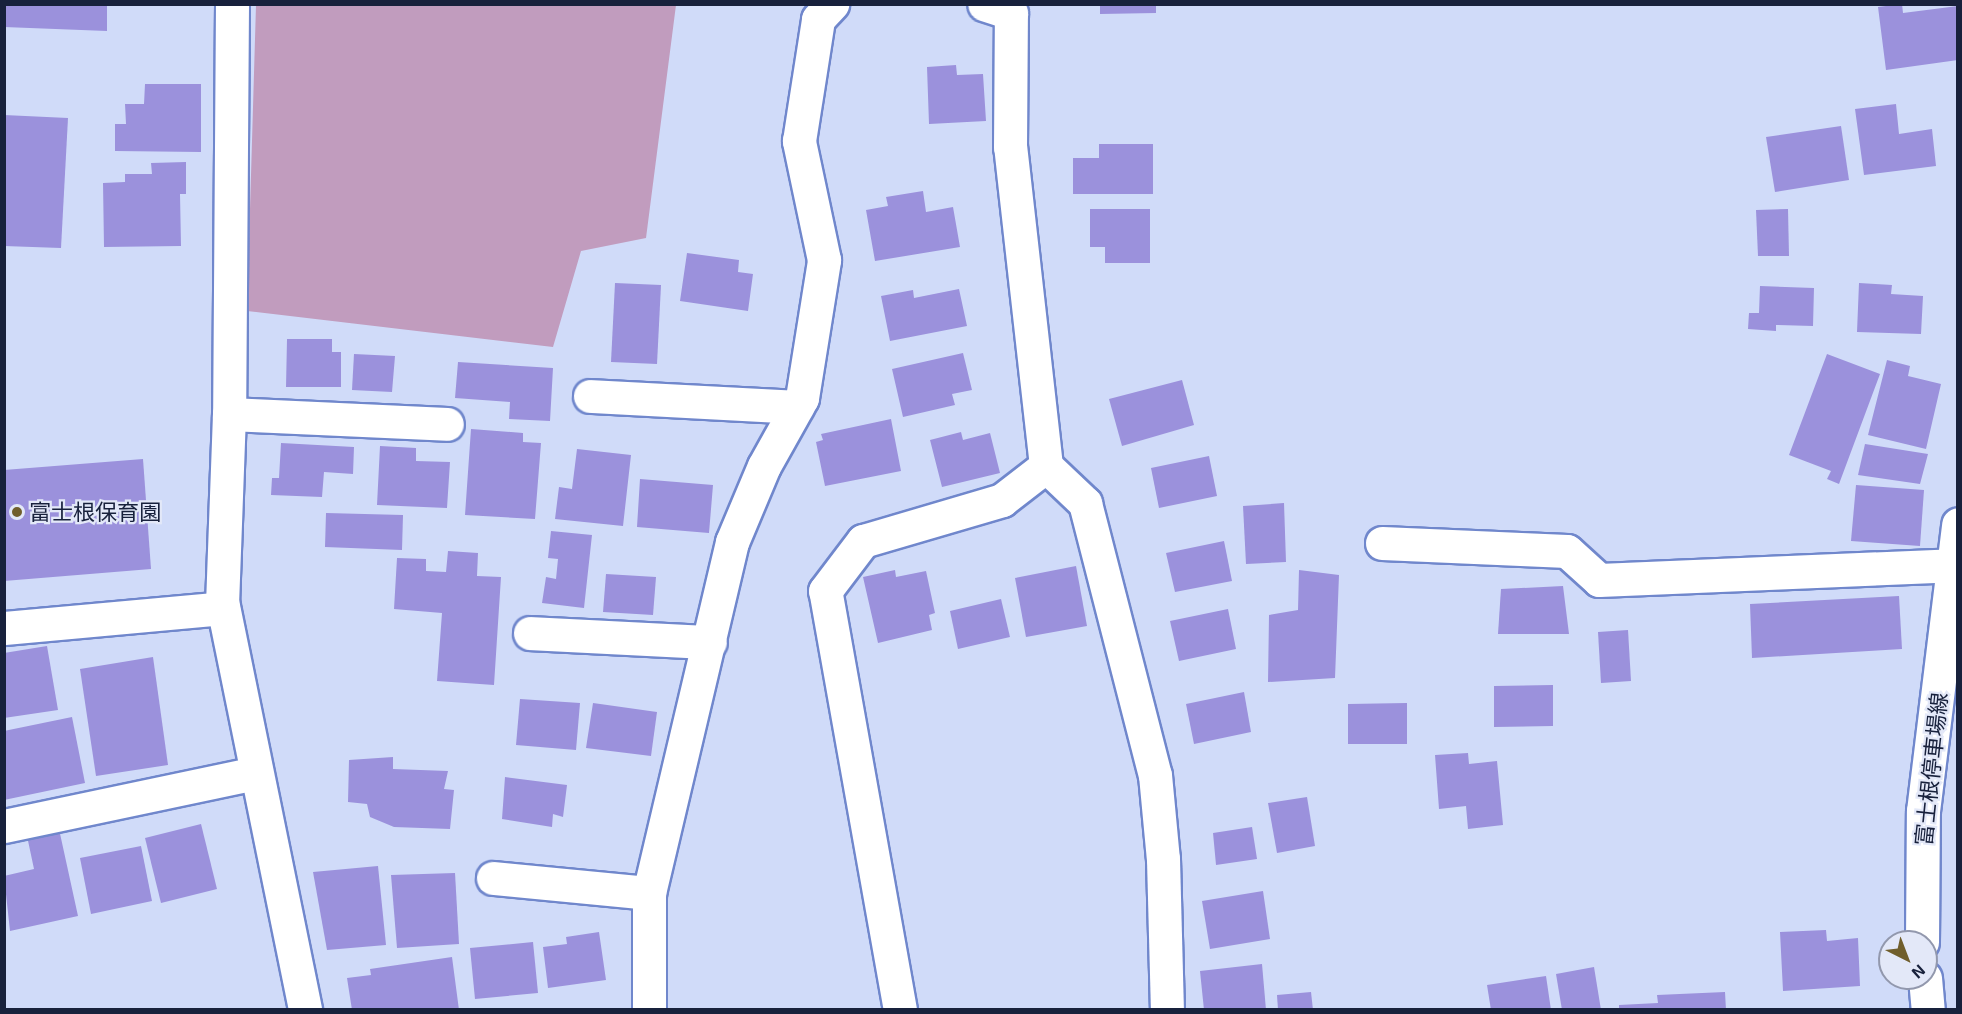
<!DOCTYPE html>
<meta charset="utf-8">
<style>
body{margin:0}
#map{position:relative;width:1962px;height:1014px;overflow:hidden;background:#d0dbf9;font-family:"Exo 2","Noto Sans JP",sans-serif}
div>[style]{position:absolute}
[style*='--x']{left:calc(var(--x)*1px);top:calc(var(--y)*1px);width:calc(var(--w)*1px);rotate:calc(var(--a)*1deg)}
.green>*{inset:0;background:#c19cbe}
.building>*{inset:0;background:#9b91dc}
.roads{filter:drop-shadow(2px 0 #7087cc) drop-shadow(-2px 0 #7087cc) drop-shadow(0 2px #7087cc) drop-shadow(0 -2px #7087cc)}
.street>*{height:33px;margin:-16.5px;padding:0 16.5px;transform-origin:16.5px;border-radius:16.5px;background:#fff}
.secondary>*{height:33px;margin:-16.5px;padding:0 16.5px;transform-origin:16.5px;border-radius:16.5px;background:#fff}
.dots>*{width:16px;height:16px;translate:-50% -50%;box-sizing:border-box;border:3px solid #e3e8f8;border-radius:50%}
span{translate:-50% -50%;white-space:nowrap;text-align:center;line-height:1.15;-webkit-text-stroke:4.5px #e3e8f8;paint-order:stroke}
.poi-label{font-size:22px;color:#18213c}
.left{translate:0 -50%;text-align:left}
.street-label{font-size:22px;color:#18213c}
.frame{position:absolute;inset:0;border:6px solid #18213c;pointer-events:none}
.north{position:absolute;left:1878px;top:930px;width:60px;height:60px;box-sizing:border-box;background:#e3e8f8;border:2px solid #9298ad;border-radius:50%;rotate:138deg;font-size:16px;font-weight:700;line-height:24px;text-align:center;color:#18213c}
.north::after{content:'';display:block;margin:auto;width:21px;height:27px;background:#705e2c;clip-path:polygon(50% 0,100% 100%,50% 72%,0 100%)}
</style>
<div id="map">
<div class="green">
<i style="clip-path:polygon(256px 5px,676px 5px,646px 238px,581px 251px,553px 347px,247px 311px)"></i>
</div>
<div class="building">
<i style="clip-path:polygon(4px 4px,107px 4px,107px 31px,4px 27px)"></i>
<i style="clip-path:polygon(1100px 4px,1156px 4px,1156px 13px,1100px 14px)"></i>
<i style="clip-path:polygon(1902px 4px,1903px 13px,1958px 6px,1958px 60px,1886px 70px,1878px 7px)"></i>
<i style="clip-path:polygon(956px 65px,957px 75px,983px 74px,986px 121px,929px 124px,927px 67px)"></i>
<i style="clip-path:polygon(145px 84px,201px 84px,201px 152px,115px 151px,115px 124px,126px 124px,125px 104px,144px 104px)"></i>
<i style="clip-path:polygon(1896px 104px,1899px 134px,1932px 129px,1936px 166px,1864px 175px,1855px 109px)"></i>
<i style="clip-path:polygon(4px 115px,68px 118px,61px 248px,4px 246px)"></i>
<i style="clip-path:polygon(1841px 126px,1849px 180px,1775px 192px,1766px 137px)"></i>
<i style="clip-path:polygon(1099px 144px,1153px 144px,1153px 194px,1073px 194px,1073px 158px,1099px 158px)"></i>
<i style="clip-path:polygon(186px 162px,186px 194px,180px 194px,181px 246px,104px 247px,103px 183px,125px 182px,125px 174px,152px 174px,151px 163px)"></i>
<i style="clip-path:polygon(923px 191px,926px 212px,953px 207px,960px 247px,875px 261px,866px 210px,888px 206px,886px 197px)"></i>
<i style="clip-path:polygon(1090px 209px,1150px 209px,1150px 263px,1105px 263px,1105px 247px,1090px 247px)"></i>
<i style="clip-path:polygon(1788px 209px,1789px 256px,1758px 256px,1756px 210px)"></i>
<i style="clip-path:polygon(687px 253px,739px 260px,738px 272px,753px 274px,748px 311px,680px 301px)"></i>
<i style="clip-path:polygon(615px 283px,661px 285px,657px 364px,611px 362px)"></i>
<i style="clip-path:polygon(1859px 283px,1892px 285px,1891px 294px,1923px 296px,1921px 334px,1857px 332px)"></i>
<i style="clip-path:polygon(1760px 286px,1814px 288px,1813px 326px,1776px 325px,1776px 331px,1748px 329px,1749px 313px,1759px 313px)"></i>
<i style="clip-path:polygon(959px 289px,967px 326px,890px 341px,881px 296px,913px 290px,914px 298px)"></i>
<i style="clip-path:polygon(287px 339px,332px 339px,332px 352px,341px 352px,341px 387px,286px 387px)"></i>
<i style="clip-path:polygon(963px 353px,972px 390px,952px 394px,955px 405px,903px 417px,892px 369px)"></i>
<i style="clip-path:polygon(354px 354px,395px 356px,392px 392px,352px 390px)"></i>
<i style="clip-path:polygon(1827px 354px,1880px 374px,1839px 484px,1827px 479px,1831px 471px,1789px 455px)"></i>
<i style="clip-path:polygon(1887px 360px,1910px 366px,1908px 376px,1941px 384px,1926px 449px,1868px 435px)"></i>
<i style="clip-path:polygon(458px 362px,553px 368px,550px 421px,509px 419px,510px 402px,455px 398px)"></i>
<i style="clip-path:polygon(1182px 380px,1194px 425px,1122px 446px,1109px 399px)"></i>
<i style="clip-path:polygon(891px 419px,901px 471px,825px 486px,816px 442px,823px 440px,821px 434px)"></i>
<i style="clip-path:polygon(471px 429px,523px 433px,523px 442px,541px 443px,535px 519px,465px 515px)"></i>
<i style="clip-path:polygon(961px 432px,963px 440px,990px 433px,1000px 473px,942px 487px,930px 440px)"></i>
<i style="clip-path:polygon(281px 443px,354px 447px,353px 474px,324px 472px,322px 497px,271px 495px,272px 478px,279px 478px)"></i>
<i style="clip-path:polygon(1865px 444px,1928px 454px,1920px 484px,1858px 475px)"></i>
<i style="clip-path:polygon(380px 446px,416px 448px,416px 461px,450px 462px,447px 508px,377px 505px)"></i>
<i style="clip-path:polygon(577px 449px,631px 455px,623px 526px,555px 519px,559px 487px,572px 489px)"></i>
<i style="clip-path:polygon(1209px 456px,1217px 496px,1159px 508px,1151px 468px)"></i>
<i style="clip-path:polygon(143px 459px,151px 569px,4px 581px,4px 470px)"></i>
<i style="clip-path:polygon(640px 479px,713px 485px,709px 533px,637px 527px)"></i>
<i style="clip-path:polygon(1856px 485px,1924px 490px,1920px 546px,1851px 541px)"></i>
<i style="clip-path:polygon(1284px 503px,1286px 562px,1246px 564px,1243px 506px)"></i>
<i style="clip-path:polygon(326px 513px,403px 515px,402px 550px,325px 547px)"></i>
<i style="clip-path:polygon(551px 531px,592px 535px,584px 608px,542px 603px,546px 577px,556px 579px,558px 559px,548px 558px)"></i>
<i style="clip-path:polygon(1224px 541px,1232px 581px,1175px 592px,1166px 553px)"></i>
<i style="clip-path:polygon(448px 551px,478px 553px,477px 576px,501px 577px,494px 685px,437px 681px,442px 613px,394px 609px,397px 558px,426px 559px,426px 571px,446px 572px)"></i>
<i style="clip-path:polygon(1076px 566px,1087px 626px,1026px 637px,1015px 578px)"></i>
<i style="clip-path:polygon(895px 570px,896px 577px,926px 571px,935px 613px,929px 615px,932px 630px,878px 643px,863px 577px)"></i>
<i style="clip-path:polygon(1299px 570px,1339px 575px,1335px 678px,1268px 682px,1269px 615px,1298px 610px)"></i>
<i style="clip-path:polygon(606px 574px,656px 577px,653px 615px,603px 612px)"></i>
<i style="clip-path:polygon(1563px 586px,1569px 634px,1498px 634px,1501px 589px)"></i>
<i style="clip-path:polygon(1899px 596px,1902px 649px,1752px 658px,1750px 604px)"></i>
<i style="clip-path:polygon(1001px 599px,1010px 637px,958px 649px,950px 611px)"></i>
<i style="clip-path:polygon(1228px 609px,1236px 649px,1179px 661px,1170px 621px)"></i>
<i style="clip-path:polygon(1628px 630px,1631px 681px,1601px 683px,1598px 632px)"></i>
<i style="clip-path:polygon(47px 646px,58px 710px,4px 718px,4px 653px)"></i>
<i style="clip-path:polygon(153px 657px,168px 765px,96px 776px,80px 669px)"></i>
<i style="clip-path:polygon(1553px 685px,1553px 726px,1494px 727px,1494px 686px)"></i>
<i style="clip-path:polygon(1244px 692px,1251px 732px,1194px 744px,1186px 704px)"></i>
<i style="clip-path:polygon(520px 699px,580px 703px,576px 750px,516px 745px)"></i>
<i style="clip-path:polygon(593px 703px,657px 712px,651px 756px,586px 748px)"></i>
<i style="clip-path:polygon(1407px 703px,1407px 744px,1348px 744px,1348px 704px)"></i>
<i style="clip-path:polygon(72px 717px,85px 783px,4px 800px,4px 731px)"></i>
<i style="clip-path:polygon(1468px 753px,1469px 764px,1497px 761px,1503px 825px,1468px 829px,1466px 806px,1439px 809px,1435px 755px)"></i>
<i style="clip-path:polygon(393px 757px,393px 769px,448px 771px,444px 789px,454px 790px,450px 829px,394px 827px,370px 817px,367px 804px,348px 802px,349px 760px)"></i>
<i style="clip-path:polygon(505px 777px,567px 785px,563px 817px,553px 814px,552px 827px,502px 819px)"></i>
<i style="clip-path:polygon(1307px 797px,1315px 846px,1277px 853px,1268px 803px)"></i>
<i style="clip-path:polygon(201px 824px,217px 889px,161px 903px,145px 838px)"></i>
<i style="clip-path:polygon(1252px 827px,1257px 859px,1216px 865px,1213px 833px)"></i>
<i style="clip-path:polygon(59px 829px,78px 916px,10px 931px,4px 876px,34px 869px,27px 836px)"></i>
<i style="clip-path:polygon(141px 846px,152px 901px,91px 914px,80px 858px)"></i>
<i style="clip-path:polygon(378px 866px,386px 945px,327px 950px,313px 872px)"></i>
<i style="clip-path:polygon(455px 873px,459px 944px,397px 948px,391px 875px)"></i>
<i style="clip-path:polygon(1263px 891px,1270px 939px,1210px 949px,1202px 901px)"></i>
<i style="clip-path:polygon(1826px 930px,1827px 941px,1858px 938px,1860px 986px,1783px 991px,1780px 932px)"></i>
<i style="clip-path:polygon(599px 932px,606px 980px,548px 988px,543px 947px,567px 944px,566px 937px)"></i>
<i style="clip-path:polygon(533px 942px,538px 993px,475px 999px,470px 948px)"></i>
<i style="clip-path:polygon(452px 957px,459px 1010px,352px 1010px,347px 978px,371px 975px,370px 969px)"></i>
<i style="clip-path:polygon(1262px 964px,1266px 1010px,1204px 1010px,1200px 971px)"></i>
<i style="clip-path:polygon(1594px 967px,1601px 1010px,1562px 1010px,1556px 974px)"></i>
<i style="clip-path:polygon(1546px 976px,1551px 1010px,1491px 1010px,1487px 985px)"></i>
<i style="clip-path:polygon(1311px 992px,1313px 1010px,1278px 1010px,1277px 995px)"></i>
<i style="clip-path:polygon(1725px 992px,1726px 1010px,1619px 1010px,1619px 1005px,1658px 1003px,1657px 995px)"></i>
</div>
<div class="roads">
<div class="street">
<i style="--x:232;--y:4;--w:410;--a:90.4"></i>
<i style="--x:229;--y:414;--w:187;--a:92.1"></i>
<i style="--x:222;--y:601;--w:417;--a:78.5"></i>
<i style="--x:590;--y:396;--w:207;--a:3"></i>
<i style="--x:229;--y:414;--w:218;--a:2.6"></i>
<i style="--x:1046;--y:466;--w:54;--a:43.5"></i>
<i style="--x:1085;--y:503;--w:281;--a:75.6"></i>
<i style="--x:1155;--y:775;--w:84;--a:84.6"></i>
<i style="--x:1163;--y:859;--w:151;--a:88.5"></i>
<i style="--x:1382;--y:543;--w:185;--a:2.5"></i>
<i style="--x:1567;--y:551;--w:43;--a:42.2"></i>
<i style="--x:1599;--y:580;--w:354;--a:-2.4"></i>
<i style="--x:4;--y:628;--w:220;--a:-5.2"></i>
<i style="--x:530;--y:633;--w:180;--a:2.9"></i>
<i style="--x:4;--y:826;--w:257;--a:-11.9"></i>
<i style="--x:493;--y:878;--w:157;--a:5.5"></i>
<i style="--x:649;--y:1010;--w:117;--a:-90"></i>
<i style="--x:649;--y:893;--w:361;--a:-76.7"></i>
<i style="--x:732;--y:542;--w:82;--a:-67.2"></i>
<i style="--x:764;--y:466;--w:78;--a:-60.8"></i>
<i style="--x:802;--y:398;--w:140;--a:-80.9"></i>
<i style="--x:824;--y:260;--w:122;--a:-101.9"></i>
<i style="--x:799;--y:141;--w:123;--a:-81.1"></i>
<i style="--x:818;--y:19;--w:21;--a:-47"></i>
<i style="--x:900;--y:1010;--w:426;--a:-100.1"></i>
<i style="--x:825;--y:591;--w:63;--a:-52.8"></i>
<i style="--x:863;--y:541;--w:145;--a:-16.4"></i>
<i style="--x:1002;--y:500;--w:56;--a:-37.7"></i>
<i style="--x:1046;--y:466;--w:321;--a:-96.4"></i>
<i style="--x:1010;--y:147;--w:134;--a:-89.6"></i>
<i style="--x:1011;--y:13;--w:28;--a:-162"></i>
</div>
<div class="secondary">
<i style="--x:1922;--y:942;--w:131;--a:-89.6"></i>
<i style="--x:1923;--y:811;--w:289;--a:-83"></i>
<i style="--x:1925;--y:978;--w:32;--a:85"></i>
</div>
</div>
<div class="dots">
<i style="left:17px;top:512px;background:#705e2c"></i>
</div>
<div class="poi-label">
<span class="left" style="left:29px;top:512px">富士根保育園</span>
</div>
<div class="street-label">
<span style="left:1931px;top:769px;rotate:-84deg">富士根停車場線</span>
</div>
<div class="frame"></div>
<div class="north">N</div>
</div>
